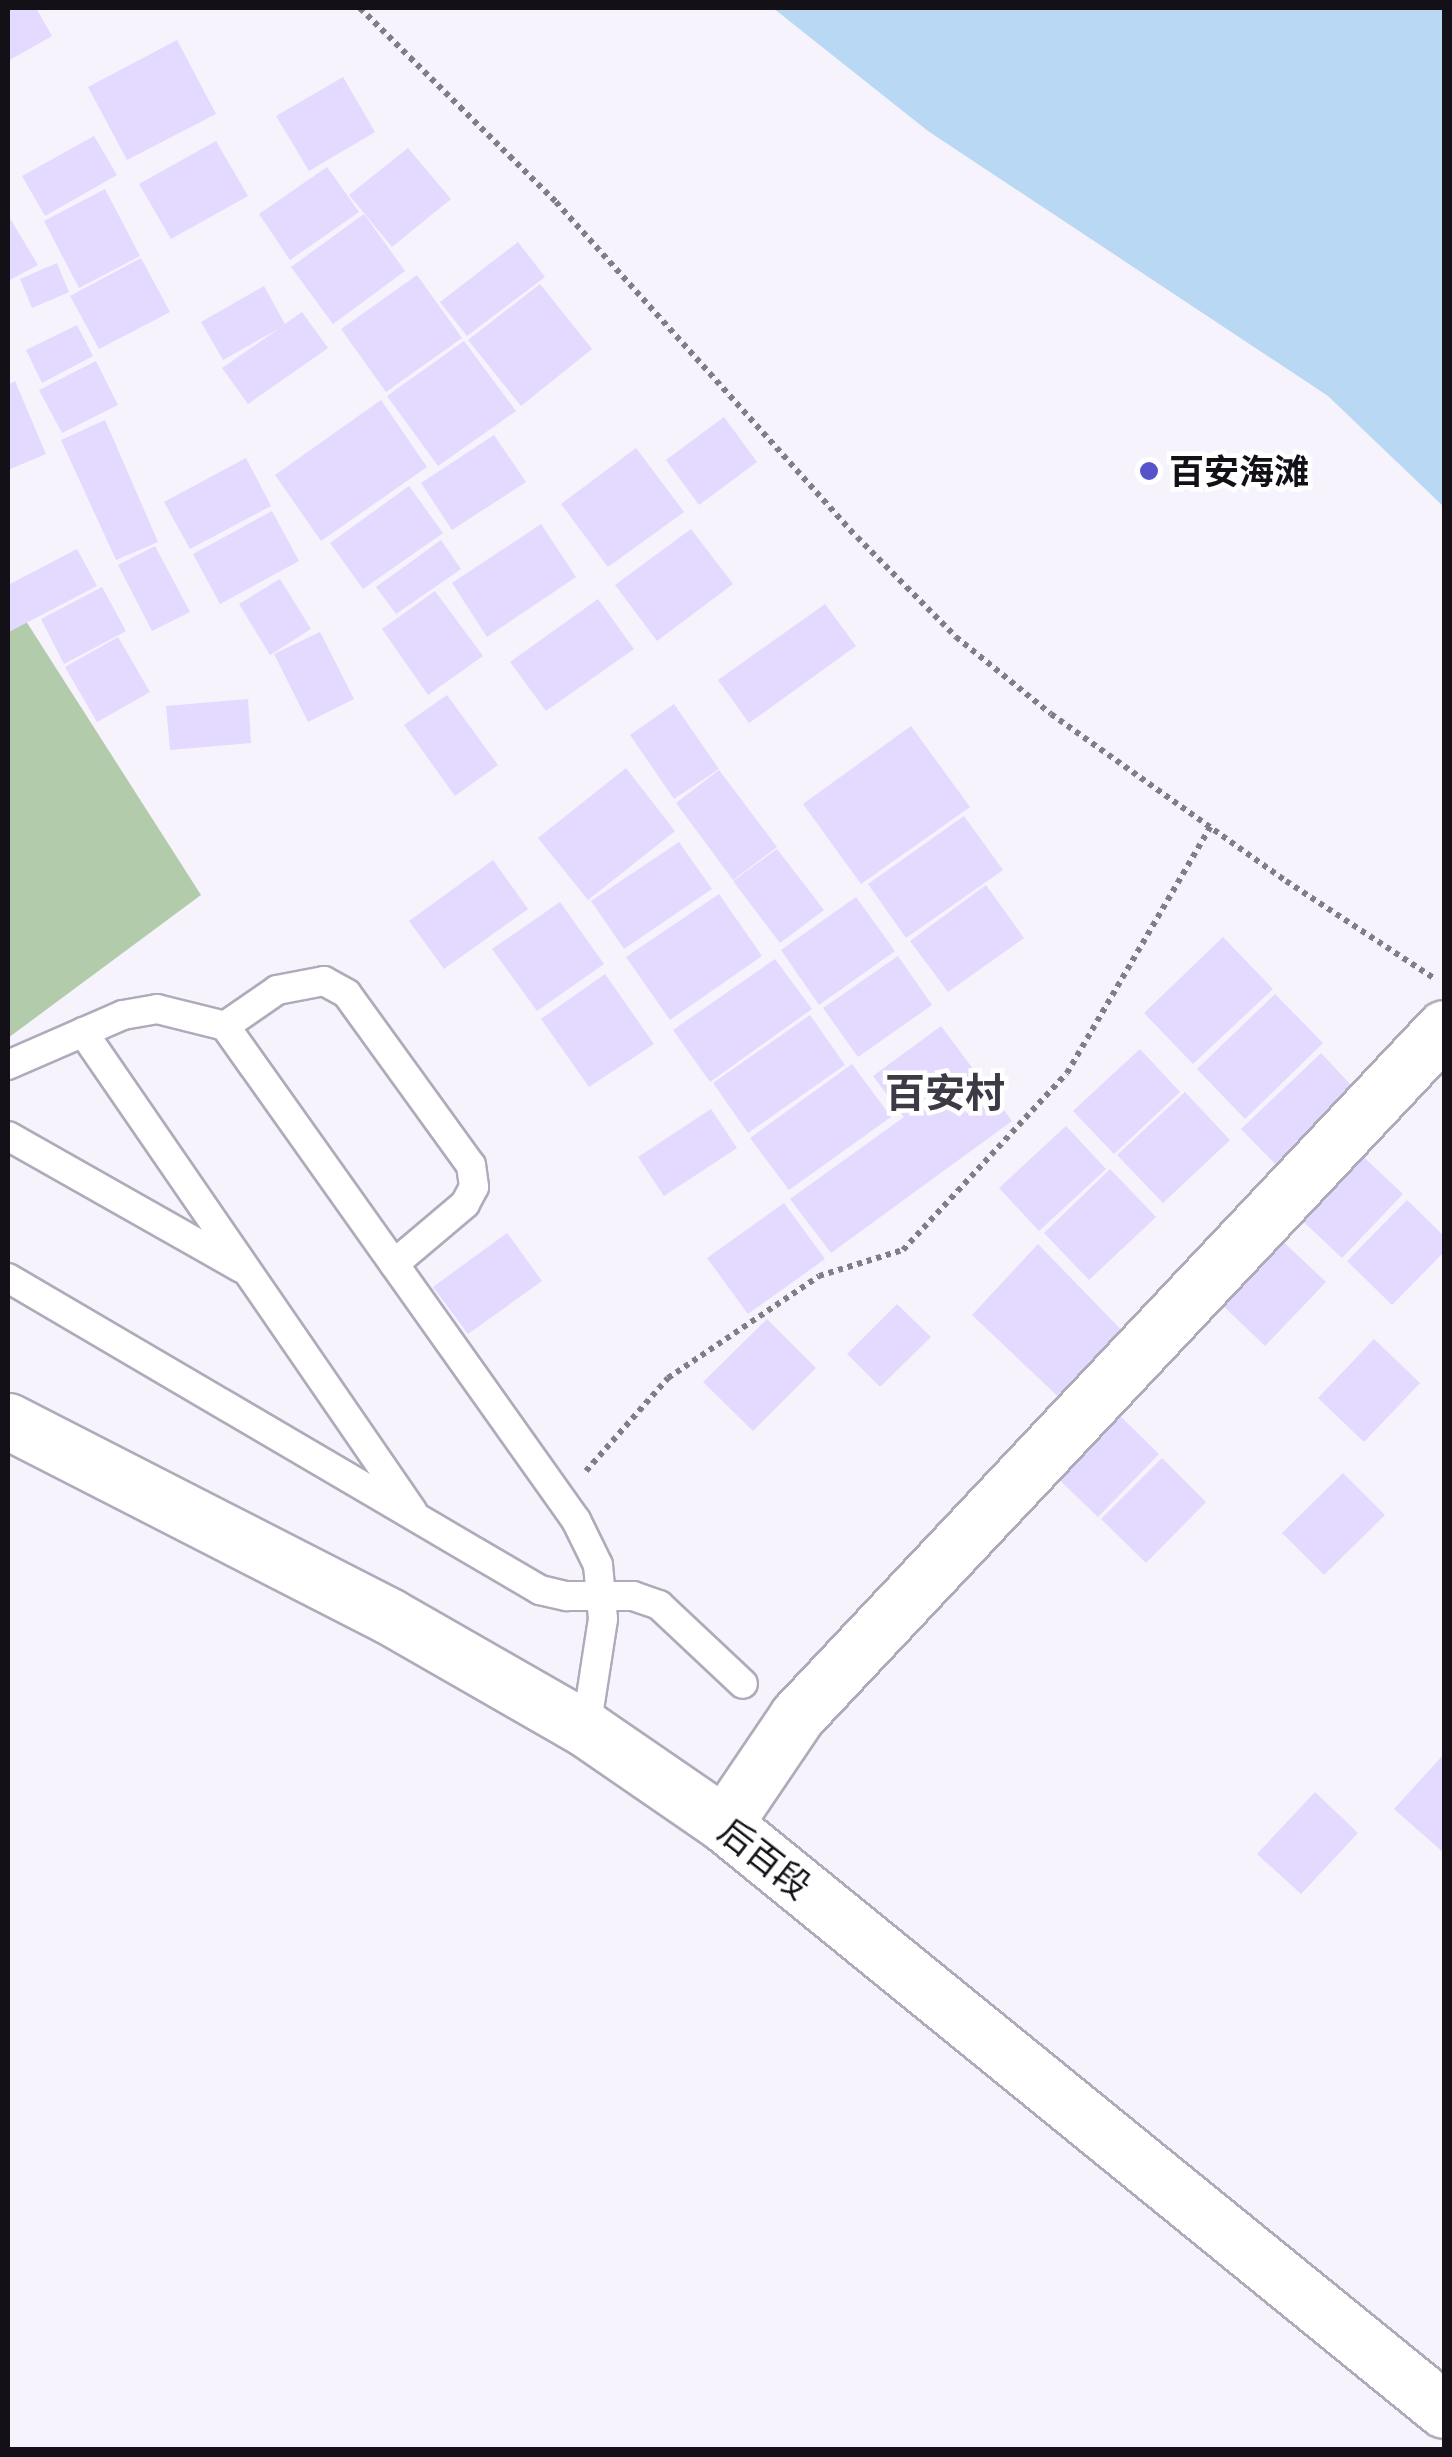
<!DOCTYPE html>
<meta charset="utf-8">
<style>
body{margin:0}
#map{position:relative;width:1452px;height:2457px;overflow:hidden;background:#f6f3fd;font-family:"Titillium Web","Noto Sans SC",sans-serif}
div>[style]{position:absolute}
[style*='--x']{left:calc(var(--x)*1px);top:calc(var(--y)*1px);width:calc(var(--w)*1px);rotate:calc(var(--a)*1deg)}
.forest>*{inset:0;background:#b2cbab}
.water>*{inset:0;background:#b8d8f3}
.building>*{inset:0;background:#e4d9fe}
.path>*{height:6px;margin-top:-3px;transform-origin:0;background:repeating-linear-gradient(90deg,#7f7d85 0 5px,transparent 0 10px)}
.roads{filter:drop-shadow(2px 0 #afabba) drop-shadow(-2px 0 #afabba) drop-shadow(0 2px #afabba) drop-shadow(0 -2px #afabba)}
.service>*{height:28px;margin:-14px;padding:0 14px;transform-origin:14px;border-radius:14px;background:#fff}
.minor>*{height:55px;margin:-27.5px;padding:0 27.5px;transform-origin:27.5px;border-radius:27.5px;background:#fff}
.tertiary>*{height:55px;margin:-27.5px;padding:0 27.5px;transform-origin:27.5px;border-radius:27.5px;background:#fff}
.dots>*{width:28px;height:28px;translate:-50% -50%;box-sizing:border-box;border:5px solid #fff;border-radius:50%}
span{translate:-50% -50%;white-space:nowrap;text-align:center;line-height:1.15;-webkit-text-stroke:9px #fff;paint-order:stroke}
.poi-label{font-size:35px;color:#131117;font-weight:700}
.left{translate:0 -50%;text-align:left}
.street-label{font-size:35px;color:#131117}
.quarter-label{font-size:40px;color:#3d3a46;font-weight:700}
.frame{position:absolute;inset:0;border:10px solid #131117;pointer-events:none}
</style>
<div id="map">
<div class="forest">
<i style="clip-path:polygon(8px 593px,201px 895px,8px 1038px)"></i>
</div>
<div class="water">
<i style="clip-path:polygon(773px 8px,1444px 8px,1444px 507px,1328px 396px,928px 131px)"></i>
</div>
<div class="building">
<i style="clip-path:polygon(8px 8px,36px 8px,52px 36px,8px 61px)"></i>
<i style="clip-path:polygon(177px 40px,216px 114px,127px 160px,88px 87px)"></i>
<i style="clip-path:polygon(343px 77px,375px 132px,309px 171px,276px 116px)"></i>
<i style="clip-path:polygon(94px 136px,117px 175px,45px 216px,22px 176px)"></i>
<i style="clip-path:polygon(216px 141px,248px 196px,171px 239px,139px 184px)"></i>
<i style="clip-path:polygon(408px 148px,451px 199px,392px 247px,349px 195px)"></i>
<i style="clip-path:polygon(327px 167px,359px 212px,290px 260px,259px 214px)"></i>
<i style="clip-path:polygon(105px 189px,140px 256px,79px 288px,44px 221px)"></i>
<i style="clip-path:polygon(364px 214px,405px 271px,333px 324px,291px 267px)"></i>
<i style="clip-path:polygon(8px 215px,38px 265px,8px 281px)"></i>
<i style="clip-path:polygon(518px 242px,545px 277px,467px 336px,440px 302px)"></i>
<i style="clip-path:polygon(141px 258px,170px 312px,99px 349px,70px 296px)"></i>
<i style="clip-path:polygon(57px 263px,69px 292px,32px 308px,20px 279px)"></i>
<i style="clip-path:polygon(417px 275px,462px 338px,386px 392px,341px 329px)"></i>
<i style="clip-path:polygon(540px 284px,592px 349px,521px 406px,468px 340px)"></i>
<i style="clip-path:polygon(264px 286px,285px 324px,302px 312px,328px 348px,248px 404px,222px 368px,280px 328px,223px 360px,201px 322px)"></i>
<i style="clip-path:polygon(77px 325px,93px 356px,42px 383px,26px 350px)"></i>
<i style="clip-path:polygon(464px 341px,516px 411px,438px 466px,387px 396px)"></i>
<i style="clip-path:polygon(96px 361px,118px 405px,62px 433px,39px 390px)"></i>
<i style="clip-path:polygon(15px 381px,46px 454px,8px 470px,8px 385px)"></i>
<i style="clip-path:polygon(381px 400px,427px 467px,321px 541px,275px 475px)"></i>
<i style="clip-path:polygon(724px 417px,757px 462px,699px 505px,666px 460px)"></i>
<i style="clip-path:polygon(105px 420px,158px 542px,116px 560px,61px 440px)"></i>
<i style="clip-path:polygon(494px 435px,526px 482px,452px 530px,421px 483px)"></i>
<i style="clip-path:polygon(636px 448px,684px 512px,608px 567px,561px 504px)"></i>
<i style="clip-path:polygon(246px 458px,271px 506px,190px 549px,164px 502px)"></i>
<i style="clip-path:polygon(409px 486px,443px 533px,363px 589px,330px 543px)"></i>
<i style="clip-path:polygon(272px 511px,299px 561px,220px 604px,193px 554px)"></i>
<i style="clip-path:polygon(541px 524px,576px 577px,487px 637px,452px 583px)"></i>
<i style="clip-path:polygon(691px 529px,733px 584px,657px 641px,615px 585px)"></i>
<i style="clip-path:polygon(441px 540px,461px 569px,396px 614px,376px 587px)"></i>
<i style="clip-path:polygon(155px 546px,190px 612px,152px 631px,118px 565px)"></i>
<i style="clip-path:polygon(77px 549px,97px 586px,9px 632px,8px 585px)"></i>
<i style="clip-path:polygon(280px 579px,311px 629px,270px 655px,239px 604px)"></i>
<i style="clip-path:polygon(102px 587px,126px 631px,64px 664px,41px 619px)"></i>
<i style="clip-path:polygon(435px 591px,483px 656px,428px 695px,382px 629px)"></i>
<i style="clip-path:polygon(598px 599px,634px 649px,546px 711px,510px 662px)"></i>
<i style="clip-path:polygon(825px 604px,856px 646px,749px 723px,718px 680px)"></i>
<i style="clip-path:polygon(320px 632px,354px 699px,308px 722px,274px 654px)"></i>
<i style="clip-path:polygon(118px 637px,150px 692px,97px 722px,65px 667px)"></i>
<i style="clip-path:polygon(447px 695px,498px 765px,455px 796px,404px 725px)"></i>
<i style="clip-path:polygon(248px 699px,251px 743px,170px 750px,166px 706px)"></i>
<i style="clip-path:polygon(674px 704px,719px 769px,674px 799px,630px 735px)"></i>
<i style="clip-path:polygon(911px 726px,970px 807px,861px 884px,803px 804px)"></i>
<i style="clip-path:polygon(626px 768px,675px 831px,588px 900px,538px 838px)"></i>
<i style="clip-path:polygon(719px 770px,777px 847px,733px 880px,676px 803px)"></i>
<i style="clip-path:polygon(964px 816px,1003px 870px,906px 938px,868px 884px)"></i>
<i style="clip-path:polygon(679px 842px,712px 889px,624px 949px,591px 901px)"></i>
<i style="clip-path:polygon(777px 849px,824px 910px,780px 943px,733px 881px)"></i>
<i style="clip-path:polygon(493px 860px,528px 909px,444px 969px,409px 921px)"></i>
<i style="clip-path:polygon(986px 885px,1024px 938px,948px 992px,910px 941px)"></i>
<i style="clip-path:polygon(719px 894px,762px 956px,670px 1020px,626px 957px)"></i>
<i style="clip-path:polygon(856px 897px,895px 951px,819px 1005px,781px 950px)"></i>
<i style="clip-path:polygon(560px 902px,604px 964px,537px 1011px,492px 949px)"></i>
<i style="clip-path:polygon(1223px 937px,1273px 989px,1193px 1064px,1144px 1013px)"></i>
<i style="clip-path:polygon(898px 956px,932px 1005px,858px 1057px,823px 1008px)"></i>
<i style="clip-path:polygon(775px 959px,812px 1009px,710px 1082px,673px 1030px)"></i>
<i style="clip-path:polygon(605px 974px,654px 1044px,589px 1087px,541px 1019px)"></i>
<i style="clip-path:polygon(1275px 994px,1323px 1043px,1245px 1119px,1197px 1069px)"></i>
<i style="clip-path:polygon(810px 1015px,845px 1065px,748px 1133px,713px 1083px)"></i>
<i style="clip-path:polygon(941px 1026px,1012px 1121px,831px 1253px,790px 1199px,904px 1117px,873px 1076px)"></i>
<i style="clip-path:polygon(1140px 1049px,1180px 1092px,1114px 1154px,1073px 1111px)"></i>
<i style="clip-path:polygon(1321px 1053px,1364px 1099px,1285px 1174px,1241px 1129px)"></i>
<i style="clip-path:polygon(852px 1064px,891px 1117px,789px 1190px,750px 1138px)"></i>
<i style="clip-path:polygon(1185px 1092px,1230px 1140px,1163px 1203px,1117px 1155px)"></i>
<i style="clip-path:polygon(711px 1109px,737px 1148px,664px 1196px,638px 1157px)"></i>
<i style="clip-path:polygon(1066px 1126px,1106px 1169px,1039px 1231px,999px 1188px)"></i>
<i style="clip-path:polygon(1353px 1147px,1403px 1194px,1342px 1258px,1292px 1211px)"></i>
<i style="clip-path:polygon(1110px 1169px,1156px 1217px,1089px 1280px,1044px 1233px)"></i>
<i style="clip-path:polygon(1407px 1200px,1444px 1236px,1444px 1252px,1392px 1305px,1347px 1261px)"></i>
<i style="clip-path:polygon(784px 1203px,825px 1259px,748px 1314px,707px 1258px)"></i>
<i style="clip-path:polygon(507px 1233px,542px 1281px,468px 1334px,433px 1287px)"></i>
<i style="clip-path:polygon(1276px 1235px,1326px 1282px,1265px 1346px,1215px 1298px)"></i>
<i style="clip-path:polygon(1038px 1244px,1131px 1340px,1067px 1405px,972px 1315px)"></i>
<i style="clip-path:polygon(897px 1304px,931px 1337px,880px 1387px,847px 1354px)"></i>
<i style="clip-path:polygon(767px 1319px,816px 1368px,753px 1431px,703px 1382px)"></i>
<i style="clip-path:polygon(1374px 1339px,1420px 1383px,1364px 1442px,1318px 1398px)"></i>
<i style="clip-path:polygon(1110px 1406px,1159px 1454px,1098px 1517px,1049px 1470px)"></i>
<i style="clip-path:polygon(1162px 1458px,1206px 1502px,1146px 1563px,1101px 1519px)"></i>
<i style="clip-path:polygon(1343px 1473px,1385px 1515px,1324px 1575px,1282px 1533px)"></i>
<i style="clip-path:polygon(1444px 1754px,1444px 1853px,1394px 1809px)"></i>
<i style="clip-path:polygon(1315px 1792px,1358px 1833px,1301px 1894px,1257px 1854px)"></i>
</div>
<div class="path">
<i style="--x:360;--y:8;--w:276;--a:44.7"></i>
<i style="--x:556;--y:202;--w:450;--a:48.1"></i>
<i style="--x:857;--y:537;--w:141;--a:45.3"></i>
<i style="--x:956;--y:637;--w:122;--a:39"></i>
<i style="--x:1051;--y:714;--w:288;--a:35.4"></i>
<i style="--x:1286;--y:881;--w:178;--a:33.3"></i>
<i style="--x:586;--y:1471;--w:124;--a:-48.6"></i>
<i style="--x:668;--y:1378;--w:182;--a:-34"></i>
<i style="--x:819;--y:1276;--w:88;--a:-17.2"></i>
<i style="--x:903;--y:1250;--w:241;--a:-47.2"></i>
<i style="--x:1067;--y:1073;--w:285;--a:-59.8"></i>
</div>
<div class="roads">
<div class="service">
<i style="--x:225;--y:1026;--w:606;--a:54.61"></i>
<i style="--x:576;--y:1520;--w:50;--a:63.9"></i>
<i style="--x:598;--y:1565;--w:54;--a:84.7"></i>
<i style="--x:603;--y:1619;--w:111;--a:98.8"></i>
<i style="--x:83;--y:1032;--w:582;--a:55.49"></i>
<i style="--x:8;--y:1065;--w:125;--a:-23.5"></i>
<i style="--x:123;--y:1015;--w:35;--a:-10"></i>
<i style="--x:157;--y:1009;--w:70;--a:14"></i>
<i style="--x:225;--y:1026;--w:63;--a:-34.7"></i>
<i style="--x:277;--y:990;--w:48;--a:-10.8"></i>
<i style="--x:324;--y:981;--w:26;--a:29"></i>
<i style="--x:347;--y:994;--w:211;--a:54.1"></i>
<i style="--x:471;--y:1165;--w:22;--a:82"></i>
<i style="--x:474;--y:1187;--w:19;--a:118"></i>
<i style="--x:465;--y:1204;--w:93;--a:139.8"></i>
<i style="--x:8;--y:1136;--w:268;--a:29.5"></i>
<i style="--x:8;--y:1278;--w:617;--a:30.39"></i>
<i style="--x:540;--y:1590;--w:28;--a:13"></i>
<i style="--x:567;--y:1596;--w:66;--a:0"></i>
<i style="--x:633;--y:1596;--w:28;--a:19"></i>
<i style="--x:659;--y:1605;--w:115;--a:43.2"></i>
</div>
<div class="minor">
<i style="--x:724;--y:1824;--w:130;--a:-55.9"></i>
<i style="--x:797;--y:1716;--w:944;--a:-46.76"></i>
</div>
<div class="tertiary">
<i style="--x:8;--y:1421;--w:428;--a:27.1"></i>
<i style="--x:389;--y:1616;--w:227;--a:29.8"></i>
<i style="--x:586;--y:1729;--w:168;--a:34.5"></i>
<i style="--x:724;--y:1824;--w:928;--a:39.14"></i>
</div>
</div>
<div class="dots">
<i style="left:1149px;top:471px;background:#5753cb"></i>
</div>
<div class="poi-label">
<span class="left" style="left:1169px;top:471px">百安海滩</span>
</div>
<div class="street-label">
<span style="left:765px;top:1858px;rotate:38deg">后百段</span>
</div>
<div class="quarter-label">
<span style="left:945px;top:1093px">百安村</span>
</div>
<div class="frame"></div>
</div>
